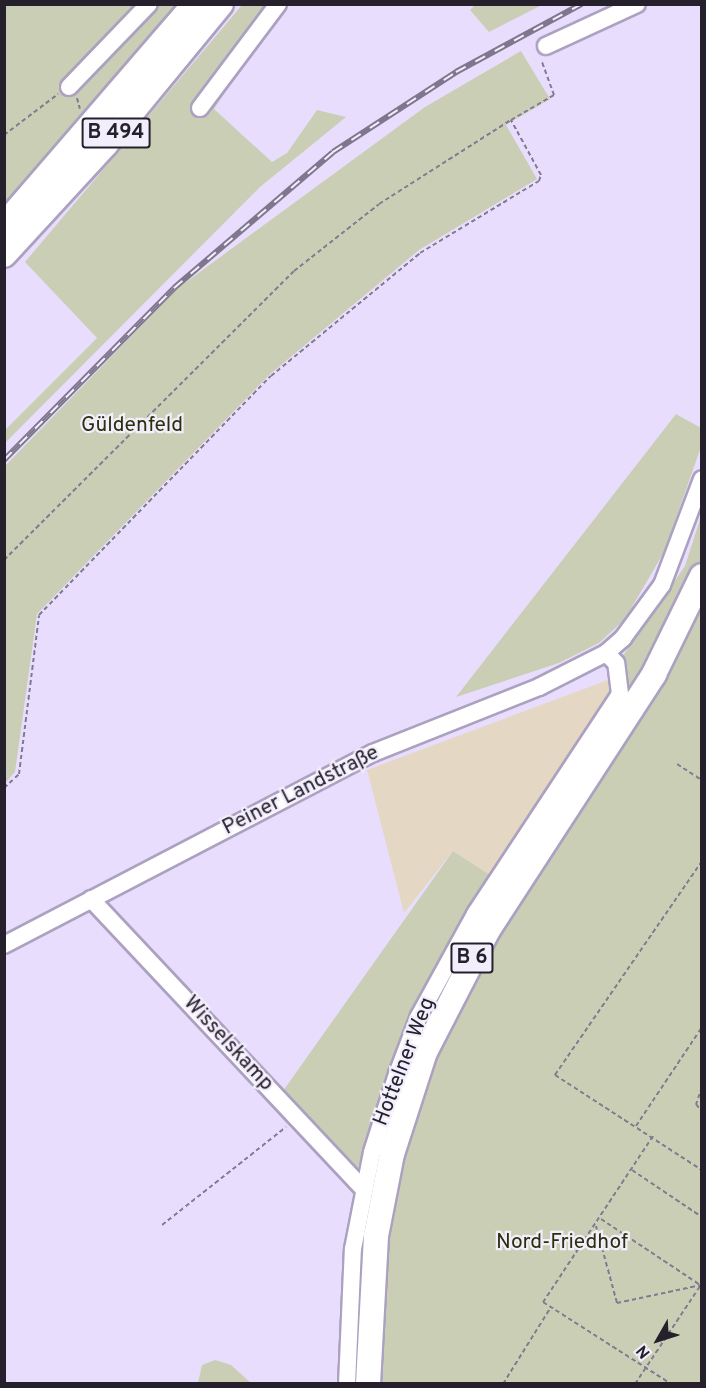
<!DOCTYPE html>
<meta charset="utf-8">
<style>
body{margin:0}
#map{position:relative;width:706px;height:1388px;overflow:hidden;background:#e9ddfe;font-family:Overpass,sans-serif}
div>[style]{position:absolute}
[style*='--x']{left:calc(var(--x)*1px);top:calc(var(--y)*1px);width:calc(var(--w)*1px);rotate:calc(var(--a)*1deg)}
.commercial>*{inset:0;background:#e4d8c4}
.green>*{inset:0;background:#caceb4}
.path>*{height:2px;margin-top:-1px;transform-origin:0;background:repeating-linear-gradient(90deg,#827a90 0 4.5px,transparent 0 7.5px)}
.roads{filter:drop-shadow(2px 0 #aca1c0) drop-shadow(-2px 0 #aca1c0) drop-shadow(0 2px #aca1c0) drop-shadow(0 -2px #aca1c0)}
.minor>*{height:16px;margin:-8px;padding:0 8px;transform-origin:8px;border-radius:8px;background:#fff}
.highway>*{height:24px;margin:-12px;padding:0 12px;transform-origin:12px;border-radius:12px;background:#fff}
.rail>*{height:6px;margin-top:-3px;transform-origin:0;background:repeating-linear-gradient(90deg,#f3eefb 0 11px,#7f778d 0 22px);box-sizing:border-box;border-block:2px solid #7f778d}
span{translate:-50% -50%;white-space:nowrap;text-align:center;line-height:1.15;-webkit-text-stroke:4.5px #f3eefb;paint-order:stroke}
.shield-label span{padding:2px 4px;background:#f3eefb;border:2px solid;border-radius:4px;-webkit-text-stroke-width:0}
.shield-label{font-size:20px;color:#25202c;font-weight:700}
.park-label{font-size:21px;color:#2c2f0c}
.street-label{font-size:21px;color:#25202c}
.frame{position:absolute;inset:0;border:6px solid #25202c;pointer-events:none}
.north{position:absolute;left:628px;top:1310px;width:60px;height:60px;-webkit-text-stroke:4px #f3eefb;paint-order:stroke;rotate:231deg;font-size:16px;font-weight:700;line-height:24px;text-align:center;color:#25202c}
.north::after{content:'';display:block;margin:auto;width:21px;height:27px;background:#25202c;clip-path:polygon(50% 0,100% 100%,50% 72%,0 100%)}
</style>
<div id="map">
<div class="commercial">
<i style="clip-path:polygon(613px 678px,615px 691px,493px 877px,453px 851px,404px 913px,367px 770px)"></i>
</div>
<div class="green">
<i style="clip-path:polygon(5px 5px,177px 5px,5px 214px)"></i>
<i style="clip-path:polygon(242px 5px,270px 5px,264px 33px,214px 109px,272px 162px,287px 153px,317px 110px,346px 117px,260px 187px,5px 443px,5px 430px,97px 338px,25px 262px)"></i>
<i style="clip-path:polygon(475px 5px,475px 4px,542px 5px,489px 32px,470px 10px)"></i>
<i style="clip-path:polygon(521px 51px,550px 99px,506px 125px,537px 179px,419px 250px,269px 375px,37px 614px,15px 772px,5px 783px,5px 466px,178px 288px,425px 107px)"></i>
<i style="clip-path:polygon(676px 414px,701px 428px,701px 447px,664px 552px,625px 619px,599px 643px,559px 663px,456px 697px)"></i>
<i style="clip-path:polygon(701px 516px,701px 1383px,351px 1384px,359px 1250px,411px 1045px,442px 983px,624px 694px,618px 663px,685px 566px)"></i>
<i style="clip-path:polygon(453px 851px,493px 877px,405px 1031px,357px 1170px,283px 1091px)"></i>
<i style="clip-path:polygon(215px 1360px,231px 1365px,251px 1383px,198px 1383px,202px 1365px)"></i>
</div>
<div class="path">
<i style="--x:77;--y:98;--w:11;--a:75"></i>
<i style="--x:4;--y:135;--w:68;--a:-37.2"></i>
<i style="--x:4;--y:560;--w:409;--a:-44.9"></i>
<i style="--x:294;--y:271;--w:108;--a:-38.2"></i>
<i style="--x:379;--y:204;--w:156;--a:-32.5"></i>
<i style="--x:677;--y:764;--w:30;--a:33"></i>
<i style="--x:4;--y:788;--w:21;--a:-43"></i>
<i style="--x:19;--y:774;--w:160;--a:-82.8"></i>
<i style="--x:39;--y:615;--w:333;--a:-45.9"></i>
<i style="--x:271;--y:376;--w:193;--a:-39.5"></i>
<i style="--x:420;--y:253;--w:139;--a:-31.2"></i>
<i style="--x:539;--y:181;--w:6;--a:-72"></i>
<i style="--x:541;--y:175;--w:63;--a:-118.6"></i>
<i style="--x:511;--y:120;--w:50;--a:-30.2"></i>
<i style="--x:554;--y:95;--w:37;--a:-110"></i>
<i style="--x:702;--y:861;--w:260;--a:124.5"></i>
<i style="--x:555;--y:1075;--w:175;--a:32.9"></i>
<i style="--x:702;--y:1087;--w:18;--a:109"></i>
<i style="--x:696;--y:1104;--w:10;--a:53"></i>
<i style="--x:636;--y:1126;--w:119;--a:-56.3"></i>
<i style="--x:653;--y:1136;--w:199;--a:123.5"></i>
<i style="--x:543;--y:1302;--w:152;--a:32.6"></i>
<i style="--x:632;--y:1170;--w:84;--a:33.9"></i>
<i style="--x:601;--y:1219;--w:118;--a:33.6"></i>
<i style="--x:162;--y:1225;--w:158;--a:-38.3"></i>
<i style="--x:596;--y:1226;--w:80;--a:74.7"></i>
<i style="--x:617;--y:1303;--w:86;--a:-12.1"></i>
<i style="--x:503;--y:1384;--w:91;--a:-58.1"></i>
<i style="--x:635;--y:1384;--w:118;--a:-56.4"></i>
</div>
<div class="roads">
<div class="minor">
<i style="--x:546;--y:46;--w:100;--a:-24.8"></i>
<i style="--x:69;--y:87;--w:115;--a:-46.1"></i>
<i style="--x:200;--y:108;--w:130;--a:-53.1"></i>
<i style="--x:91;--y:899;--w:398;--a:46.8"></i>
<i style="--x:4;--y:945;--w:416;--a:-27.5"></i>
<i style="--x:373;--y:753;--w:179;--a:-21.7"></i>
<i style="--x:539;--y:687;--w:75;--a:-26.9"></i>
<i style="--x:606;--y:653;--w:23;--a:-41"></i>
<i style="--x:623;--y:638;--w:66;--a:-53.7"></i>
<i style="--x:662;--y:585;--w:113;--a:-69.3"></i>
<i style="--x:347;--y:1384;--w:135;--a:-87.5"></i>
<i style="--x:353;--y:1249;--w:99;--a:-78.9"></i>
<i style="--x:372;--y:1152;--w:82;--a:-72.2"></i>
<i style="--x:397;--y:1074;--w:62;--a:-69.2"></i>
<i style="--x:419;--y:1016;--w:116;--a:-61.2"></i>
<i style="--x:475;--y:914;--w:263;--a:-56.6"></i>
<i style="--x:620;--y:694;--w:31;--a:-97"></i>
<i style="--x:616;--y:663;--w:14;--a:-135"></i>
</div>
<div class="highway">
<i style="--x:4;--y:225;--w:292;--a:-49.2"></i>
<i style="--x:4;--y:255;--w:151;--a:-47.4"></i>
<i style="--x:106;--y:144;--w:181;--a:-50.6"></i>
<i style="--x:368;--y:1384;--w:148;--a:-86.9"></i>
<i style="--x:376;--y:1236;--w:84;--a:-79"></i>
<i style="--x:392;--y:1154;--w:107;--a:-72.1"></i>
<i style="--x:425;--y:1052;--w:137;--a:-62.7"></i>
<i style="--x:488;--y:930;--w:305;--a:-57"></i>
<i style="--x:654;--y:674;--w:109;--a:-63.9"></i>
</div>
</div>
<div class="rail">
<i style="--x:4;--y:460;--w:242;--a:-45.3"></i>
<i style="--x:174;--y:288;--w:209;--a:-40.5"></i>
<i style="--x:333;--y:152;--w:147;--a:-33"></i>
<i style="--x:456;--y:72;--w:143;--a:-28.4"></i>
</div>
<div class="shield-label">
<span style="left:116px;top:133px">B 494</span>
<span style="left:472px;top:958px">B 6</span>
</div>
<div class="park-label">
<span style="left:132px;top:426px">Güldenfeld</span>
<span style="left:562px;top:1243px">Nord-Friedhof</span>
</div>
<div class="street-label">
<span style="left:301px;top:791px;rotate:-27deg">Peiner Landstraße</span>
<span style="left:228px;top:1044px;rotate:47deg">Wisselskamp</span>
<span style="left:405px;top:1062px;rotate:-69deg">Hottelner Weg</span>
</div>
<div class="frame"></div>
<div class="north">N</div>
</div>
